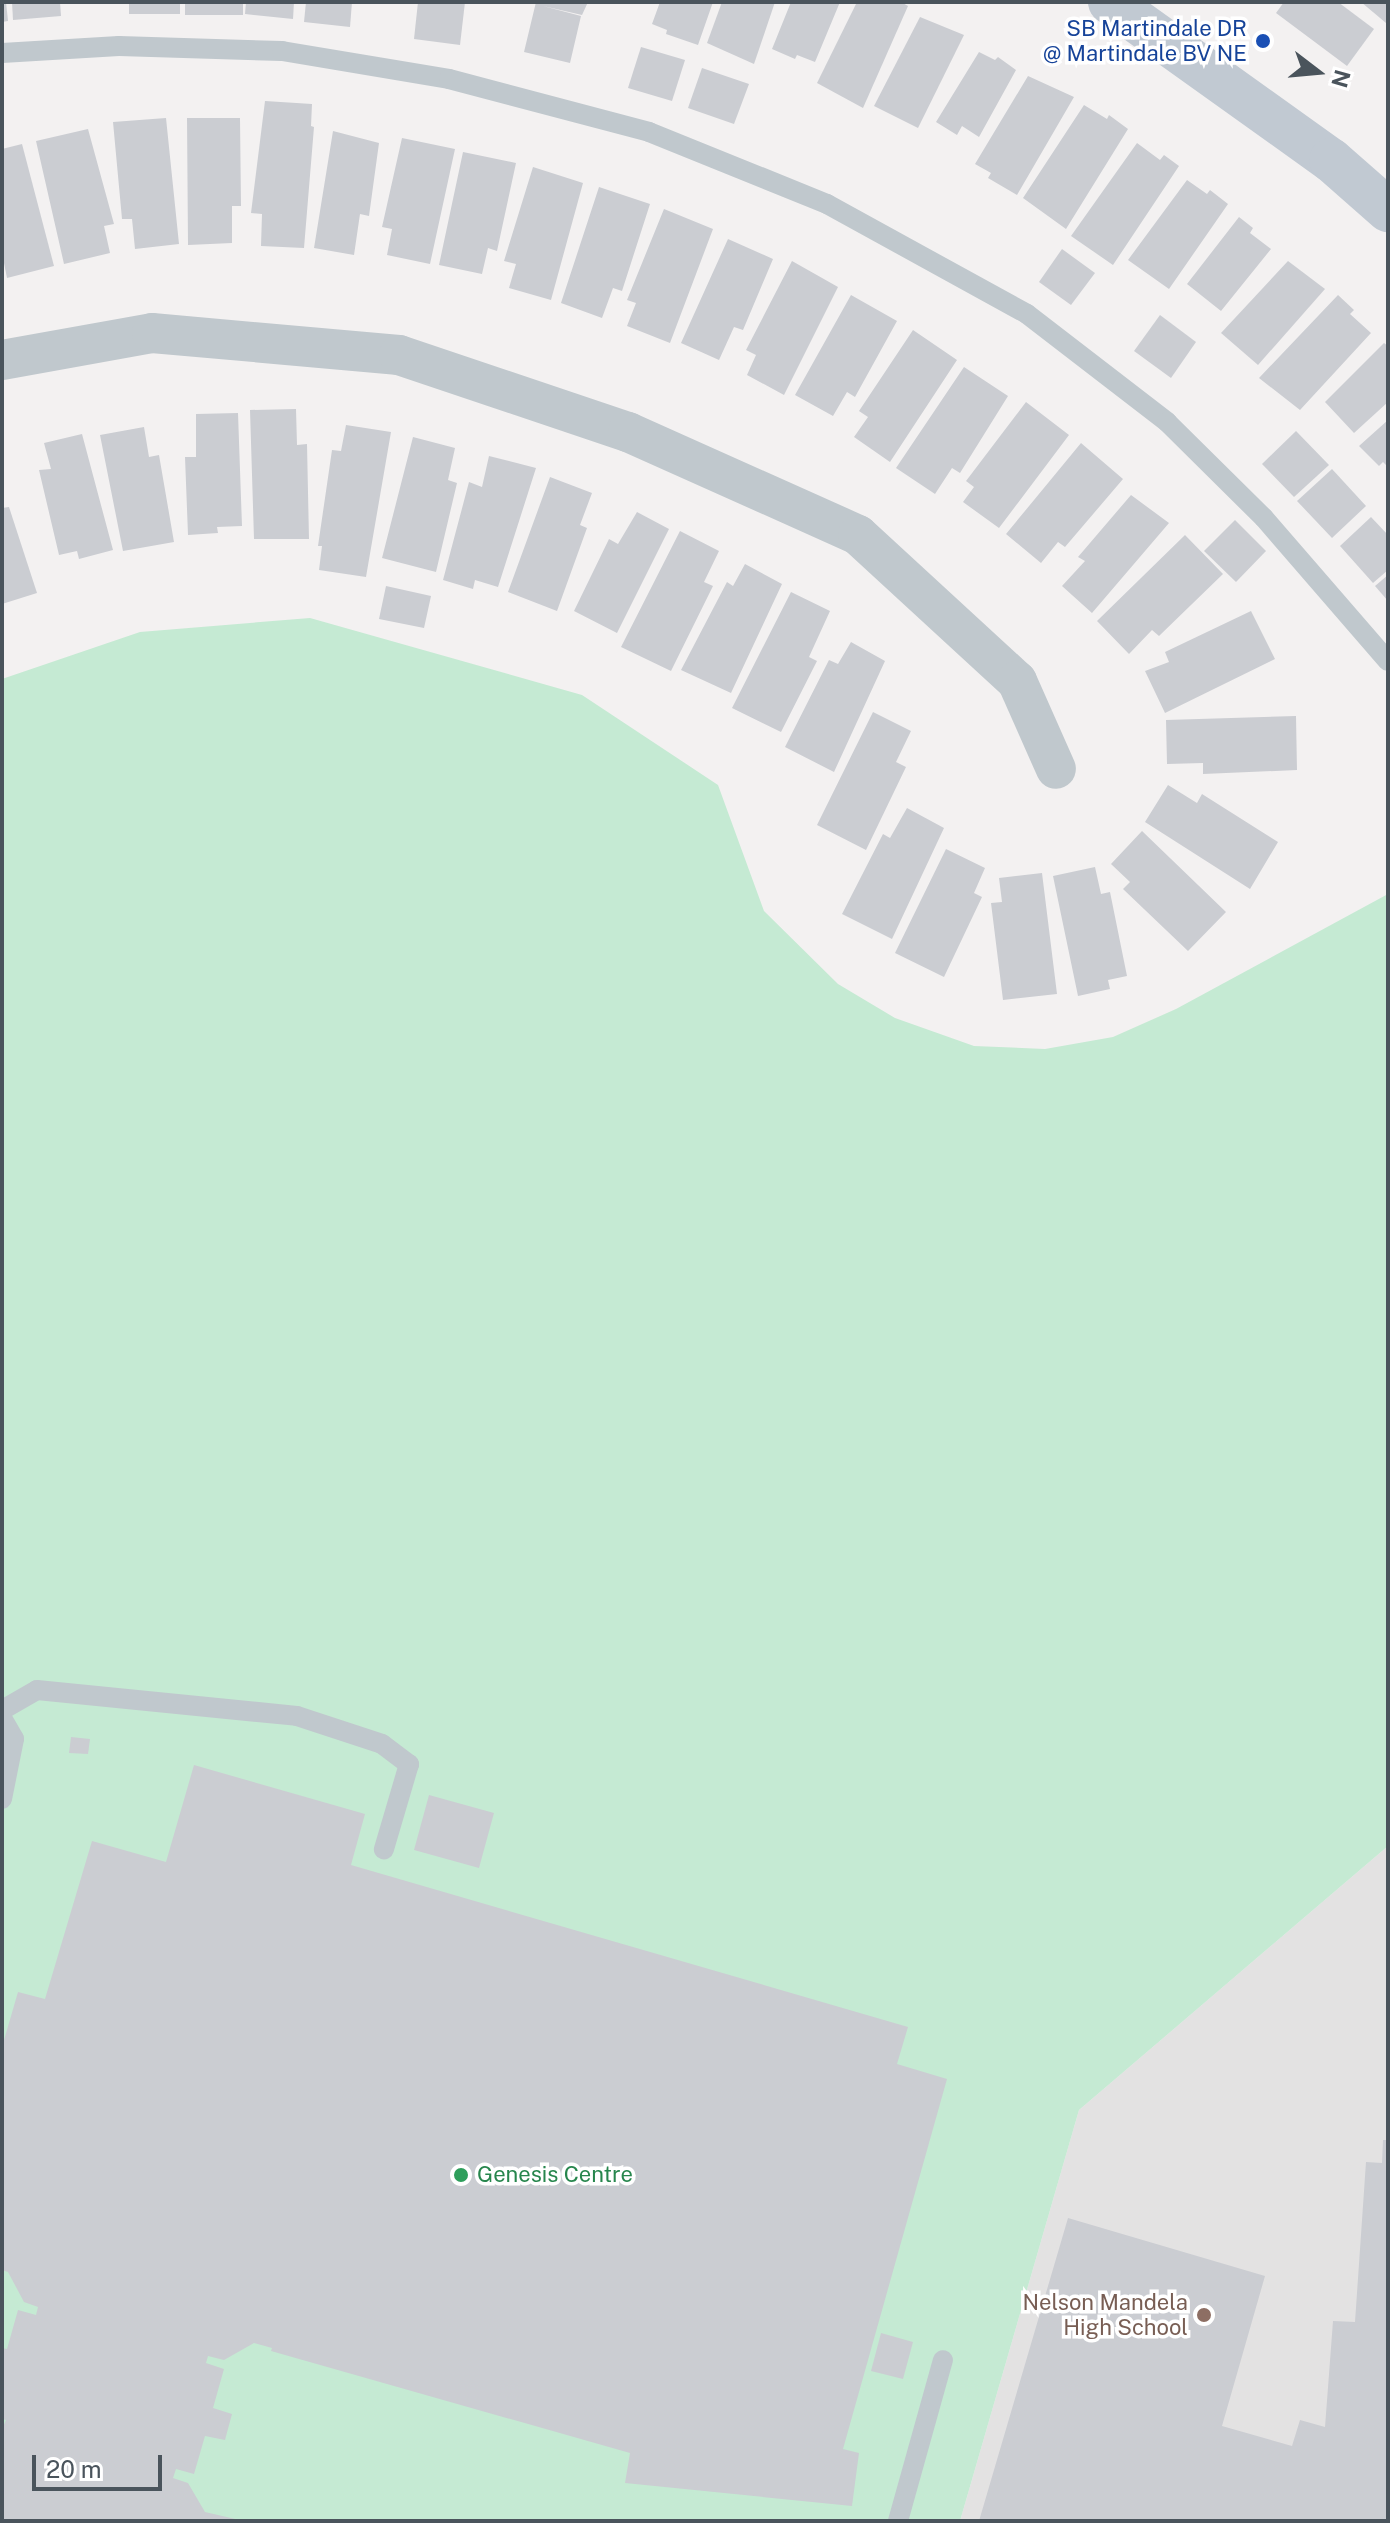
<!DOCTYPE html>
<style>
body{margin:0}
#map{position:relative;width:1390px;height:2523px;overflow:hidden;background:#f3f1f1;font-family:"Public Sans",sans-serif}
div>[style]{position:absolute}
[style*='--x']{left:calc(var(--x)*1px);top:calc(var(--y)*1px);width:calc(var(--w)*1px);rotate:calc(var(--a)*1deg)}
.education>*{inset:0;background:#e3e2e2}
.green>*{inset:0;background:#c5ead3}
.building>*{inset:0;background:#cbcdd2}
.lane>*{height:20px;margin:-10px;padding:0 10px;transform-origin:10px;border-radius:10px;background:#c0c8cd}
.street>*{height:40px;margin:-20px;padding:0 20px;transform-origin:20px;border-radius:20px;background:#c0c8cd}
.secondary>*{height:44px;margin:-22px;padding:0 22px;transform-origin:22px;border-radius:22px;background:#c1c9d2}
.dots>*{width:22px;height:22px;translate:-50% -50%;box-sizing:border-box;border:4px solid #fff;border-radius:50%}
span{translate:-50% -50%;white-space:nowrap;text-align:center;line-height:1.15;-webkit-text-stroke:7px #fff;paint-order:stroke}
.transit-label{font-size:22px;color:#164399}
.right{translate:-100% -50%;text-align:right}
.leisure-label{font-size:22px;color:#27864d}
.left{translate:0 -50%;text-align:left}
.education-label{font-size:22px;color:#785e54}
.frame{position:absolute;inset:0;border:4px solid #4a545c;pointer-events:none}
.north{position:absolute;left:1278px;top:32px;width:80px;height:80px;-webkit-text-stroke:6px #fff;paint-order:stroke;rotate:106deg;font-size:22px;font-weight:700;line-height:32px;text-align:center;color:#4a545c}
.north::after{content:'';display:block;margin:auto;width:28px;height:36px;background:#4a545c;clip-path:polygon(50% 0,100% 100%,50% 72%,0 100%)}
.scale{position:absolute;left:32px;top:2455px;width:130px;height:36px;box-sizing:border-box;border:4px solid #4a545c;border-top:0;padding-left:10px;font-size:24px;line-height:28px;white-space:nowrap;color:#4a545c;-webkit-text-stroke:6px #fff;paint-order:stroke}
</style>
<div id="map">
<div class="education">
<i style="clip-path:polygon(1388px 1846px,1388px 2521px,960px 2521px,1079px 2110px)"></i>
</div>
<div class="green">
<i style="clip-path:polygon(310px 618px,582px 695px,718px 785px,764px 911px,838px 984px,895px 1018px,974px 1046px,1045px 1049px,1113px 1037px,1176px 1009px,1388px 894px,1388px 1846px,1079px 2110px,960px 2521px,2px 2521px,2px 679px,140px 632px)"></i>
</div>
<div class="building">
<i style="clip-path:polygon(2px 2px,6px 2px,8px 21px,2px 22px)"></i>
<i style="clip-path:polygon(12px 2px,60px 2px,61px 16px,13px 20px)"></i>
<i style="clip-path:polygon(129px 2px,180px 2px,180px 14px,129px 14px)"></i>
<i style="clip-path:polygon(185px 2px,243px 2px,243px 15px,185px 15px)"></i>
<i style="clip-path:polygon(246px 2px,294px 2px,293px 19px,245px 14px)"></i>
<i style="clip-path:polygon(306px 2px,352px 2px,350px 27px,304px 22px)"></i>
<i style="clip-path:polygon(418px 2px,465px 2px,460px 45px,414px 39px)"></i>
<i style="clip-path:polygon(536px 2px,588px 2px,582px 15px,543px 6px,581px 16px,570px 63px,524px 52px)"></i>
<i style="clip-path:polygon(660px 2px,713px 2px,698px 45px,666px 34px,667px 30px,652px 24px)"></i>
<i style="clip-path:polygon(722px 2px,775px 2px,754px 64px,707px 43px)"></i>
<i style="clip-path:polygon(791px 2px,840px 2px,815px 62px,797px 55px,795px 59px,772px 49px)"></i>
<i style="clip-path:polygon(857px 2px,901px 2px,908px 6px,863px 108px,817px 83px)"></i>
<i style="clip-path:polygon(1284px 2px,1338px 2px,1374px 29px,1347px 66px,1276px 13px)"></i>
<i style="clip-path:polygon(1361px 2px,1388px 2px,1388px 21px,1386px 23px)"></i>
<i style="clip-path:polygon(920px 17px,964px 35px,918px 128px,874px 106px)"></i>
<i style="clip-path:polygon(641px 47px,685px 60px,672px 101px,628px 88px)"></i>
<i style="clip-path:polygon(979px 52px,995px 60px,998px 57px,1016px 70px,979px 137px,962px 126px,957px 135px,936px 122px)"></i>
<i style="clip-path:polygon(702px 68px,749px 84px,734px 124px,688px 108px)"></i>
<i style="clip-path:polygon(1028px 76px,1074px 97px,1017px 195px,988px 178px,991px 173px,975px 164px)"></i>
<i style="clip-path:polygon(265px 101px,312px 104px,311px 126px,314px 127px,304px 248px,261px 246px,262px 214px,251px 213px)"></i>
<i style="clip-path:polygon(1084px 105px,1107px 119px,1109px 115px,1128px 129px,1066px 229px,1023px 198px)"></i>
<i style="clip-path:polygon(166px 118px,179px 244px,135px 249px,132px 219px,122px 219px,113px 122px)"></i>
<i style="clip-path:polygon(187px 118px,240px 118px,241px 206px,232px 206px,232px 243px,188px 245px)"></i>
<i style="clip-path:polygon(88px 129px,114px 224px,104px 226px,110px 253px,64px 264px,36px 141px)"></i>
<i style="clip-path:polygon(333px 131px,379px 143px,369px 216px,360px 214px,354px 255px,314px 248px)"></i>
<i style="clip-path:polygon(402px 138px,455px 149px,430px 264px,387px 255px,392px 229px,382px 227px)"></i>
<i style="clip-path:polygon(1137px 143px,1160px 160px,1164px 155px,1179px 166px,1113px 265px,1071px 236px)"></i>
<i style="clip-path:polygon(22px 144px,54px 266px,7px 278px,2px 253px,2px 149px)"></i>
<i style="clip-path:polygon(463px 152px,516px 163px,497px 251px,488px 248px,482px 274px,439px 265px)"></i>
<i style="clip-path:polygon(533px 167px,583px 183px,551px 300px,509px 288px,516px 264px,504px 261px)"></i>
<i style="clip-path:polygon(1187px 180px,1207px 194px,1210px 190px,1228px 204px,1169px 289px,1128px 260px)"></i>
<i style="clip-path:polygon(599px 187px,650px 204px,622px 291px,613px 288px,602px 318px,561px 303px)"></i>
<i style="clip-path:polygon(664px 209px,713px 229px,670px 343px,627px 326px,636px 303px,627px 300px)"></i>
<i style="clip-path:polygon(1239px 217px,1253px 228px,1250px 233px,1271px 249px,1221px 311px,1187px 284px)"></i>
<i style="clip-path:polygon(728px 239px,773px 259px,743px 330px,734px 327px,719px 360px,681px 343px)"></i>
<i style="clip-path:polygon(1062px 249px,1095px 273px,1071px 305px,1039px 282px)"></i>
<i style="clip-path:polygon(792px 261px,838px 287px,784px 395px,747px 375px,756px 355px,746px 350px)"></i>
<i style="clip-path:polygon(1288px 261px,1325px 289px,1258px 365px,1221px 333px)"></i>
<i style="clip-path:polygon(851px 295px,897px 321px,855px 397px,847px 392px,833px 416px,795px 395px)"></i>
<i style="clip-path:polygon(1338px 295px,1354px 310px,1350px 314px,1371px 333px,1300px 410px,1259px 378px)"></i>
<i style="clip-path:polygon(1160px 315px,1196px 342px,1171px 378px,1134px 351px)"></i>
<i style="clip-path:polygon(913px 330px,957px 360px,890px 462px,854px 437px,868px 417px,859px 411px)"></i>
<i style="clip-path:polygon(1384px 343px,1388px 346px,1388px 402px,1354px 433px,1325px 402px)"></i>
<i style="clip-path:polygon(964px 367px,1008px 396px,960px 473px,952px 468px,935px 494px,896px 468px)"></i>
<i style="clip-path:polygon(1026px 402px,1069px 435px,999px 528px,963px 502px,974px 487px,966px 481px)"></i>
<i style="clip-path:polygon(296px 409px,297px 445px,307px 444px,309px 539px,254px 539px,250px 410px)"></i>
<i style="clip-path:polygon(238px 413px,242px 526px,217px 527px,218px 533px,188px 535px,185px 457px,196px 457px,196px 414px)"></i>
<i style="clip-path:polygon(1388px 420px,1388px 467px,1383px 462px,1379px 466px,1359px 446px)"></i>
<i style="clip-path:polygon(346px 425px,391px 432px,366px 577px,319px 570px,322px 546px,318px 546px,332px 450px,341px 451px)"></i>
<i style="clip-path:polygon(144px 427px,149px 457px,159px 455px,174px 542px,123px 551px,100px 435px)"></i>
<i style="clip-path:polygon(1296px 431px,1329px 465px,1294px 497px,1262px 464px)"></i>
<i style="clip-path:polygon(82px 434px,113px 550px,79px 559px,77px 551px,59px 555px,39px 470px,51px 469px,44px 443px)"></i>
<i style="clip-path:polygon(413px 437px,455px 448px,448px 480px,457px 483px,436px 572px,382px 558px)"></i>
<i style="clip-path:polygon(1081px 443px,1123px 479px,1065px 547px,1058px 542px,1041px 563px,1006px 534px)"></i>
<i style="clip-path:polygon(489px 456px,536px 468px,498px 587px,475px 580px,473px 589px,443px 580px,469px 482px,482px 487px)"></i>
<i style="clip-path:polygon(1332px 469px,1366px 506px,1332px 538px,1297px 501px)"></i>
<i style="clip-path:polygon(550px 477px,592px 493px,580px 525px,587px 528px,557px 611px,508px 592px)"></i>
<i style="clip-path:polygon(1131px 495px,1169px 523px,1092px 613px,1062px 586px,1085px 561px,1078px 557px)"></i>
<i style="clip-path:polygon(9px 507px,37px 593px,2px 604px,2px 508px)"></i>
<i style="clip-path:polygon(637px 512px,669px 529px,617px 633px,574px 611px,609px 539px,618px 544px)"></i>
<i style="clip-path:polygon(1371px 517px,1388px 535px,1388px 570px,1373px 583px,1340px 546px)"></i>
<i style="clip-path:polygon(1235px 520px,1266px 551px,1236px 582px,1204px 551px)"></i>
<i style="clip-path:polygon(680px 531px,719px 551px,704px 582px,713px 586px,671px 671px,621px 647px)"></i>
<i style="clip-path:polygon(1185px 535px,1223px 574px,1159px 636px,1152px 630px,1129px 654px,1097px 621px)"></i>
<i style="clip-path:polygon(745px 564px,782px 584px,731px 693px,681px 670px,727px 582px,733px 586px)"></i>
<i style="clip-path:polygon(1388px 575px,1388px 601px,1375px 586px)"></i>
<i style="clip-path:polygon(386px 586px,431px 596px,424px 628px,379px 619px)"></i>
<i style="clip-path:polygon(791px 592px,830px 611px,809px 657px,817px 661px,781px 732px,732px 708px)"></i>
<i style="clip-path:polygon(1251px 611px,1275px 659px,1165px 713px,1145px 671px,1169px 662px,1165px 652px)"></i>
<i style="clip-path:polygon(851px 642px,885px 661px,834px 772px,785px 747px,829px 660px,838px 664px)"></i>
<i style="clip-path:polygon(873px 712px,911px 731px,896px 762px,906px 767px,866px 850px,817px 825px)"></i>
<i style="clip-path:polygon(1296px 716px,1297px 770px,1203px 774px,1203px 763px,1167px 764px,1166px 720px)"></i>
<i style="clip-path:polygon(1168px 785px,1197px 803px,1202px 794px,1278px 842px,1250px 889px,1145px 822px)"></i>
<i style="clip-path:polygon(907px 808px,944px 828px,892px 939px,842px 914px,883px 834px,890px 838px)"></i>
<i style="clip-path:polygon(1142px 831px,1226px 912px,1188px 951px,1123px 889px,1130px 882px,1111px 864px)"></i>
<i style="clip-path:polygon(946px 849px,985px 868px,974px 893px,982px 897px,944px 977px,895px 953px)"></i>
<i style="clip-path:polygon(1095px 867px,1101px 894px,1110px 892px,1127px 976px,1108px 980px,1110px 989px,1078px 996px,1053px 876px)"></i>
<i style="clip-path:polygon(1042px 873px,1057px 994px,1003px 1000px,991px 903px,1002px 902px,999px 878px)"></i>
<i style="clip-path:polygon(71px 1737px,90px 1739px,88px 1754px,69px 1753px)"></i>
<i style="clip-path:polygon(194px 1765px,365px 1814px,351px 1865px,908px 2027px,897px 2064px,947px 2079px,843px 2449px,859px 2453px,852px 2506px,625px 2483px,630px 2453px,271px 2351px,272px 2348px,254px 2343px,224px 2360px,208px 2356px,206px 2363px,224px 2369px,213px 2408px,232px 2414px,225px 2440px,205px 2436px,194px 2474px,176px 2469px,173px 2478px,188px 2483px,205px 2512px,244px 2521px,2px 2521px,2px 2429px,6px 2420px,2px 2419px,2px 2348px,7px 2349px,18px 2310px,36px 2315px,38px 2307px,24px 2302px,8px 2272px,2px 2270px,2px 2047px,18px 1992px,45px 1999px,92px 1841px,166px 1862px)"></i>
<i style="clip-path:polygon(429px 1795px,494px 1813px,479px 1868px,414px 1850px)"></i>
<i style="clip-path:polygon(1383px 2140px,1388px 2140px,1388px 2521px,979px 2521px,1068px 2218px,1265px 2276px,1222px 2426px,1292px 2446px,1300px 2420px,1325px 2427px,1333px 2321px,1355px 2322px,1366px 2162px,1382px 2163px)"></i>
<i style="clip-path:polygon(881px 2333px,913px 2342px,903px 2379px,871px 2371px)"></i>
</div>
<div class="lane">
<i style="--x:2;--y:53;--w:117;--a:-3.4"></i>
<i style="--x:119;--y:46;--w:163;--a:1.8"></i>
<i style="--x:282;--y:51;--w:169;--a:9.5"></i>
<i style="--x:449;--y:79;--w:207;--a:14.8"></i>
<i style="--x:649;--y:132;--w:192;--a:22"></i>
<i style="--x:827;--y:204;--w:228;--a:28.8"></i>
<i style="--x:1027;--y:314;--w:177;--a:37.6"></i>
<i style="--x:1167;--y:422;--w:136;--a:44.7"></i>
<i style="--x:1264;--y:518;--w:189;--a:49.1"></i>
<i style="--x:2;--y:1710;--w:40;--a:-29.7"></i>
<i style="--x:37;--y:1690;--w:261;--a:5.7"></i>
<i style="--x:297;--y:1716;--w:89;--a:18.2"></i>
<i style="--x:382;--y:1744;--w:34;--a:37"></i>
<i style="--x:409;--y:1764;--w:89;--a:106.4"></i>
<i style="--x:2;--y:1718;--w:24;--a:60"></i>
<i style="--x:14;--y:1739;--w:61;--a:101.3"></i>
<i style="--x:898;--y:2521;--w:167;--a:-74.4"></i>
</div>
<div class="street">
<i style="--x:2;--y:360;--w:152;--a:-10.2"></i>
<i style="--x:152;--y:333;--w:248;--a:5.1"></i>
<i style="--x:399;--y:355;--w:242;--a:18.6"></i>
<i style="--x:628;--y:432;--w:252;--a:24.1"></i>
<i style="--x:858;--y:535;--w:216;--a:42.6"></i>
<i style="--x:1017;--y:681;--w:96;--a:66.1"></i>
</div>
<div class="secondary">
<i style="--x:1110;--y:2;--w:272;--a:35.6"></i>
<i style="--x:1331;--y:160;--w:76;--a:41.3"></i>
</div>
<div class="dots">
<i style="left:1263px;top:41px;background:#1a4fb4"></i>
<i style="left:461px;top:2175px;background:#2e9e5b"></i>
<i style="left:1204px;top:2315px;background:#8d6e63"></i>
</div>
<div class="transit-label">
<span class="right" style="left:1247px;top:41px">SB Martindale DR<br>@ Martindale BV NE</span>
</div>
<div class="leisure-label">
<span class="left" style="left:477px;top:2175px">Genesis Centre</span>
</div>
<div class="education-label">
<span class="right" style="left:1188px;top:2315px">Nelson Mandela<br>High School</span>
</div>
<div class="frame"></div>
<div class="north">N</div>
<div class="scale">20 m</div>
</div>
